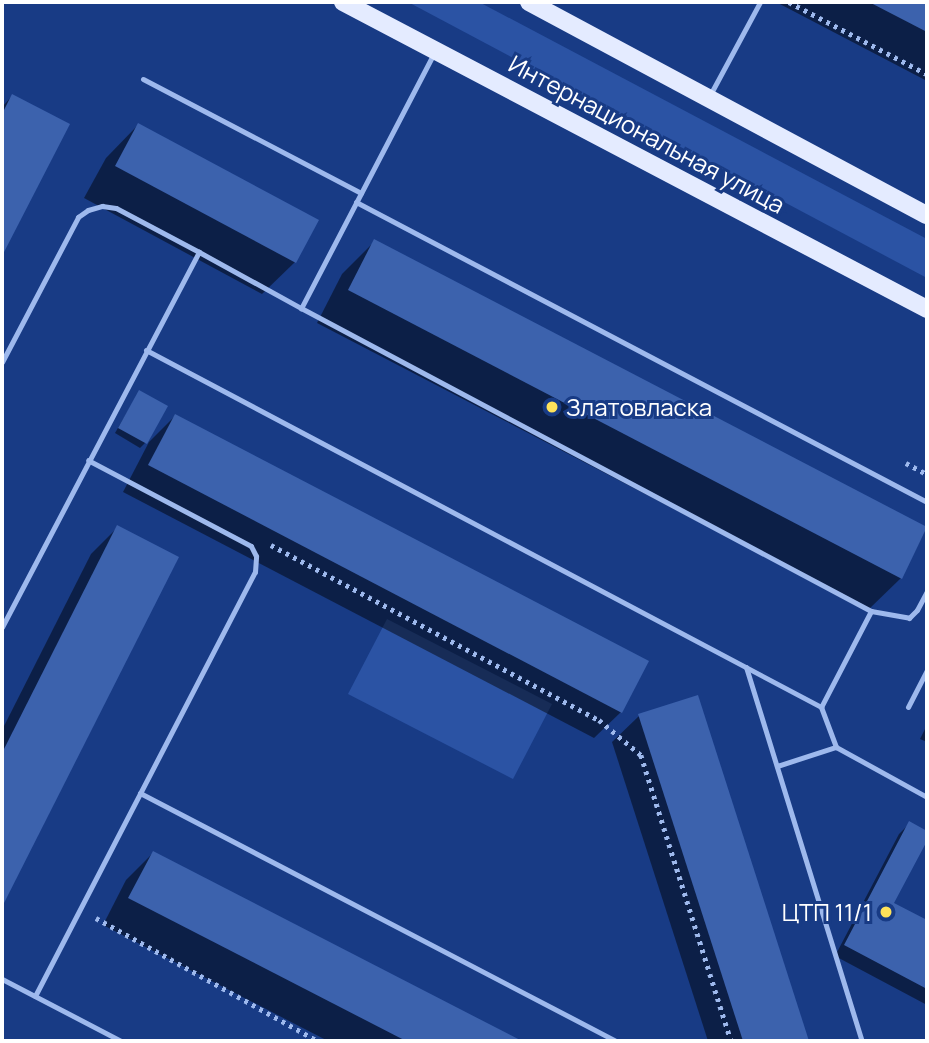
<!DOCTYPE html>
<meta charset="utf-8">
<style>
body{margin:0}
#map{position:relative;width:929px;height:1043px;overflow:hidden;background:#183b85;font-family:Manrope,sans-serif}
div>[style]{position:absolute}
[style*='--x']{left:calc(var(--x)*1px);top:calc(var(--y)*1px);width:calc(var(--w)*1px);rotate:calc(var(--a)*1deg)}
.green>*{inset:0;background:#2b53a4}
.shadow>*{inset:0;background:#0007}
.building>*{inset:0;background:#3c62ad}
.path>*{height:4.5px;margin-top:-2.25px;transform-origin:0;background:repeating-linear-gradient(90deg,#9eb9ed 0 3.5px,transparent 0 8.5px)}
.service>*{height:5px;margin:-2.5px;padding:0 2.5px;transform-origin:2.5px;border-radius:2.5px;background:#9eb9ed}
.primary>*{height:18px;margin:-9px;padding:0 9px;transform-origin:9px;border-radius:9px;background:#e4ebff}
.dots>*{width:19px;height:19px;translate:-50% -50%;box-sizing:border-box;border:4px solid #183b85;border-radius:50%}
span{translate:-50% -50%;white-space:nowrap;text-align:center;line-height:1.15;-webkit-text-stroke:6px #183b85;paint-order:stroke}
.street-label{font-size:24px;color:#fff}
.poi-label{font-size:24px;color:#fff}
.left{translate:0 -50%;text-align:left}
.right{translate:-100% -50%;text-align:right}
.frame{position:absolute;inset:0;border:4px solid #fff;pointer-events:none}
</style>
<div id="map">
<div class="green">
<i style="clip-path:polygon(408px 2px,479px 2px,927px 239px,927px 278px)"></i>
<i style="clip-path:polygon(387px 619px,552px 704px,513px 779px,348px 694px)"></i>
</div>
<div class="shadow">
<i style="clip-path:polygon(776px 2px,927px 2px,927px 81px)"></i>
<i style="clip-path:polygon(12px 96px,68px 124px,2px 252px,2px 107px)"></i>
<i style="clip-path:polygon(138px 125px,295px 262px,262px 294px,84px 198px,106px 158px)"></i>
<i style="clip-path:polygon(375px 241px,926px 529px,901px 578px,868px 610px,317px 323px,342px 274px)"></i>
<i style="clip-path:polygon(139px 392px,145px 443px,140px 448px,115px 433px)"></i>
<i style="clip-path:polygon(175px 416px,621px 712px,594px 738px,123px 492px,149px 442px)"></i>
<i style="clip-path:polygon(118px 527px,177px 557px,2px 903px,2px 730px,91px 554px)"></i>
<i style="clip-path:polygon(697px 697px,807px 1041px,708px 1041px,612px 742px,639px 716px)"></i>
<i style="clip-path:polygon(927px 725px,927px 742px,920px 739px)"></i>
<i style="clip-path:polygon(910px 823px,927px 833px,927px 837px,892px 904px,927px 922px,927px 1005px,835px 956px,899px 834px)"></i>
<i style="clip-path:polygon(153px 853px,518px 1041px,328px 1041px,103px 925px,126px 880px)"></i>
</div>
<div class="building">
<i style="clip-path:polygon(869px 2px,927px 2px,927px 32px)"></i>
<i style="clip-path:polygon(12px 94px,70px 124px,2px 256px,2px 114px)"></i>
<i style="clip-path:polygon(138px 123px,319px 220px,296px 263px,115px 166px)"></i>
<i style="clip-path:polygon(374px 239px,927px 527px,902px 579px,348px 290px)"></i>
<i style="clip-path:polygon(139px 390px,168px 406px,147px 444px,118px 428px)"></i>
<i style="clip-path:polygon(175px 414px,649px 661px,622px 713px,148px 465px)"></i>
<i style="clip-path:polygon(117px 525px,179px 557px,2px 907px,2px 753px)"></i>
<i style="clip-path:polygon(698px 695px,809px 1041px,743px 1041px,638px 714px)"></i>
<i style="clip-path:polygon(909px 821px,927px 831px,927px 841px,894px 903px,927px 920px,927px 989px,844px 945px)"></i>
<i style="clip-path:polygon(153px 851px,522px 1041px,406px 1041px,128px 898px)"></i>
</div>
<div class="path">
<i style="--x:789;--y:2;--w:156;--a:27.6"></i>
<i style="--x:906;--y:463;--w:24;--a:28"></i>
<i style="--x:271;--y:545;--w:372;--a:28.1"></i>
<i style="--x:599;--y:720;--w:55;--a:39.8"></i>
<i style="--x:641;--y:755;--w:300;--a:72.5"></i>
<i style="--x:96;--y:918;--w:254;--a:29"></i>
</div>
<div class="service">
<i style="--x:434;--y:53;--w:288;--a:117.5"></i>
<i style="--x:301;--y:308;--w:646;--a:27.99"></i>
<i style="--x:871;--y:611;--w:39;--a:10"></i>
<i style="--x:909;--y:618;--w:11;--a:-45"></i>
<i style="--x:917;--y:610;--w:21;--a:-62"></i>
<i style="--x:143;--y:79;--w:246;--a:27.6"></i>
<i style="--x:710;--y:95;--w:106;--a:-61.7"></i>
<i style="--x:356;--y:202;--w:645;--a:27.72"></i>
<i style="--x:146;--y:350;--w:764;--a:27.87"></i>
<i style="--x:2;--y:362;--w:164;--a:-62.3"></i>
<i style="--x:78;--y:217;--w:12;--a:-35"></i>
<i style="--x:88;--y:210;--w:15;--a:-16"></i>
<i style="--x:102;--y:206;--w:14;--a:8"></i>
<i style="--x:116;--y:208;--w:94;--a:27.9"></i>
<i style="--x:871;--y:611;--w:108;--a:117.5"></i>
<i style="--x:821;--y:707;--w:43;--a:69.4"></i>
<i style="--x:836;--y:747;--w:104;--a:28.8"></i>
<i style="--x:2;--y:627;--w:424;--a:-62.3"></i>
<i style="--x:199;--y:252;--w:116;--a:28.8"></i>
<i style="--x:746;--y:667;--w:392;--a:72.8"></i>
<i style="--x:908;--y:707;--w:42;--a:-62.8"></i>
<i style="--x:777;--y:766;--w:62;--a:-17.9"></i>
<i style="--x:140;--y:793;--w:537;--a:27.52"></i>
<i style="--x:2;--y:979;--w:134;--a:27.5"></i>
<i style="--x:35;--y:996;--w:478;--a:-62.6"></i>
<i style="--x:255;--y:572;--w:16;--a:-86"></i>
<i style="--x:256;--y:556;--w:11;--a:-117"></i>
<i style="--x:251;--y:546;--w:184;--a:-152.2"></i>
</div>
<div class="primary">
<i style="--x:343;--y:2;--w:660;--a:27.73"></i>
<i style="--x:529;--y:2;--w:451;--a:28.2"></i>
</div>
<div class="dots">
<i style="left:552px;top:407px;background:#ffe25a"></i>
<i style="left:886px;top:912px;background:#ffe25a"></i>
</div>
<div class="street-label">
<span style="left:647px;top:134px;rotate:28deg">Интернациональная улица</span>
</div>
<div class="poi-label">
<span class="left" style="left:566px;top:407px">Златовласка</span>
<span class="right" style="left:872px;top:912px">ЦТП 11/1</span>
</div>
<div class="frame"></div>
</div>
